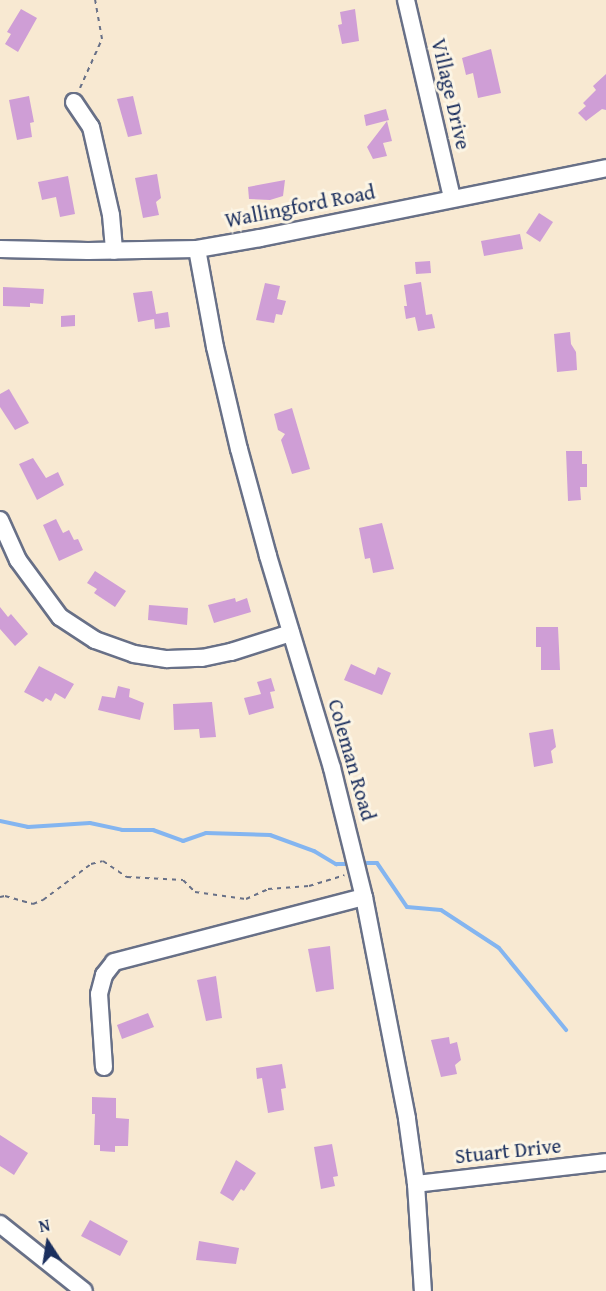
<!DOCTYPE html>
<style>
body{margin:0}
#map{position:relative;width:606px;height:1291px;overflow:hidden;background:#f8e9d2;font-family:"Gentium Book Plus",serif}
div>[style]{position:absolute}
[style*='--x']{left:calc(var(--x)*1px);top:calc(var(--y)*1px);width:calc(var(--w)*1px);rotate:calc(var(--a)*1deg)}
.stream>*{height:4px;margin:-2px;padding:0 2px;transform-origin:2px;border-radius:2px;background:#84b5f0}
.building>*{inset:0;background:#cf9ed6}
.path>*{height:2px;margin-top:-1px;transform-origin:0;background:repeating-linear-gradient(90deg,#687087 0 4.5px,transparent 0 9px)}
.roads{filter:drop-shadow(2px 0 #687087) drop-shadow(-2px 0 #687087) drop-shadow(0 2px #687087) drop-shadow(0 -2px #687087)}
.minor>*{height:16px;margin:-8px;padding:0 8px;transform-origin:8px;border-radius:8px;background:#fff}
span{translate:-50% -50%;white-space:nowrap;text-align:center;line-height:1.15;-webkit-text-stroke:6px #fcf5e5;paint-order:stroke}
.street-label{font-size:21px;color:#1b2f5e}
.north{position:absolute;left:18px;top:1213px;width:60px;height:60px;-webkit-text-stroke:4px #fcf5e5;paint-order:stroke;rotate:348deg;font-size:16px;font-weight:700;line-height:24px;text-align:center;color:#1b2f5e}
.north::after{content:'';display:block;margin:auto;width:21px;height:27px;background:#1b2f5e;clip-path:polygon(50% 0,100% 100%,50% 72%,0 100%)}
</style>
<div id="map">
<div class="stream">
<i style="--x:0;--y:821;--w:29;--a:12"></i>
<i style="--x:28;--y:827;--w:62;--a:-3.7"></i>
<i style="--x:90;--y:823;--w:33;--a:12"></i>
<i style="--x:122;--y:830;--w:31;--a:0"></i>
<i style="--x:153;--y:830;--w:32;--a:20"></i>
<i style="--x:183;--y:841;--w:24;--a:-19"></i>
<i style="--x:206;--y:833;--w:64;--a:1.8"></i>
<i style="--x:270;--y:835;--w:47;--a:20"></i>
<i style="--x:314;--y:851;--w:26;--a:31"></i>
<i style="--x:336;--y:864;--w:9;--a:0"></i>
<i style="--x:367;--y:863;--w:10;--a:0"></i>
<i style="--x:377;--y:863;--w:53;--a:55.7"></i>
<i style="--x:407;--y:907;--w:34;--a:5"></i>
<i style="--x:441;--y:910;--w:69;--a:33.2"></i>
<i style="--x:499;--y:948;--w:106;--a:50.7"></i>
</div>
<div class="building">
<i style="clip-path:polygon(21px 9px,37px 18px,18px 52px,5px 44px,11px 34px,7px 32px)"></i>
<i style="clip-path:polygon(355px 9px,359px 41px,342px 44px,338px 25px,342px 24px,340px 12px)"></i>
<i style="clip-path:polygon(491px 49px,501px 93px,478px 98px,473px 73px,466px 75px,462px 58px)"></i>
<i style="clip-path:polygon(606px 74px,606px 110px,602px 109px,586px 121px,578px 113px,586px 106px,583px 103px,596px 90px,593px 86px)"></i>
<i style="clip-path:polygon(29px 96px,34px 122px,30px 123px,32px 137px,17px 140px,9px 100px)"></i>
<i style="clip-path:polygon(133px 96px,142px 134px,128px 137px,117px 99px)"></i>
<i style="clip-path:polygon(386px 109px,389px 120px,366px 126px,364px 115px)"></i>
<i style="clip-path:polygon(387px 121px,392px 141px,383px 143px,387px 156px,373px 159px,367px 147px)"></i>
<i style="clip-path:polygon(157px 174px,161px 198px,156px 202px,159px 215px,143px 218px,135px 178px)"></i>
<i style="clip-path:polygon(68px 176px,75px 214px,60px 217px,56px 197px,42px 200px,38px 182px)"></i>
<i style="clip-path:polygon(285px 180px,283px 196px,270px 200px,249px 199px,248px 187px)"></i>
<i style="clip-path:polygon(539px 213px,553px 222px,540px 242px,526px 233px)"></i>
<i style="clip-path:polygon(520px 234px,523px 249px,484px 256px,481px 241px)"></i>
<i style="clip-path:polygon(430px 261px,431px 273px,416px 274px,415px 262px)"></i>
<i style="clip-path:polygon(421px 282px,426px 315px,432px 314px,435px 328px,418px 331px,415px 317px,406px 319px,404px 306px,407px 306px,404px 285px)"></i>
<i style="clip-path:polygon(265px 283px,280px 286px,277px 299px,286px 301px,282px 315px,276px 314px,274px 323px,256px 320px)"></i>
<i style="clip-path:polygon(3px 287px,44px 289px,43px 304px,30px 303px,30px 307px,3px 306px)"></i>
<i style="clip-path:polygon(152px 291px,156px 314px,168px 312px,170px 327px,155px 329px,154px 319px,138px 322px,133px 293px)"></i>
<i style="clip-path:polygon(75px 315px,75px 326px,61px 327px,61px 316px)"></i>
<i style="clip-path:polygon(570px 332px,571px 344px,576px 352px,577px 370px,557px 372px,554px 334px)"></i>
<i style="clip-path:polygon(9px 389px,29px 423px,15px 430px,0 407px,0 394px)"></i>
<i style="clip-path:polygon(292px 408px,310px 469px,292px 474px,281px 440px,285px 434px,278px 430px,274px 414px)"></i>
<i style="clip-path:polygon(566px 451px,582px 451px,582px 464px,587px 464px,587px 487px,580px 487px,581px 500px,568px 501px)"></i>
<i style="clip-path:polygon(33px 458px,46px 478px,58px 472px,64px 485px,37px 500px,19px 464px)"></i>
<i style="clip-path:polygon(56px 519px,63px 533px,69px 530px,74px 540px,78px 539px,83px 550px,59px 561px,43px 525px)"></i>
<i style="clip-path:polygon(382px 523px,394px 569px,373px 573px,370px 558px,365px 559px,359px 528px)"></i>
<i style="clip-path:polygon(95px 571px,126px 591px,115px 607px,94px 593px,97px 589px,87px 583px)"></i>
<i style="clip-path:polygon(235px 598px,236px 602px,247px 598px,251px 612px,214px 623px,208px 605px)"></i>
<i style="clip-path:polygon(149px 605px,188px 608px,187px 625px,148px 620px)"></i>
<i style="clip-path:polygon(0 607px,8px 617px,11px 614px,28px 634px,15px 646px,0 629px)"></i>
<i style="clip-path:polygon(536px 627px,558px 627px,560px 670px,541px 670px,541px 647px,536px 647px)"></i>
<i style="clip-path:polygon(351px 664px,375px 675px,378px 667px,391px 673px,382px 695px,344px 680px)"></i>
<i style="clip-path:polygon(39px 666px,74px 684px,65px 699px,55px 693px,51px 701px,46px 698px,43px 702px,24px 692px)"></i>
<i style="clip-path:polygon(271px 678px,275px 691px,270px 692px,274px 708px,249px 715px,244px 698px,261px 694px,257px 682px)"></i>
<i style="clip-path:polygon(118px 686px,130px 689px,129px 697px,144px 703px,140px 720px,98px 710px,102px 696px,115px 698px)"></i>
<i style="clip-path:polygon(212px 702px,216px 737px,200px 738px,199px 729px,174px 730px,173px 704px)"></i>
<i style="clip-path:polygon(553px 729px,556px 747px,551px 751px,553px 763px,534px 767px,529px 733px)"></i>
<i style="clip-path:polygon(330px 946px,334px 989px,316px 992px,308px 949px)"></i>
<i style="clip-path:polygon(216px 976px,222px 1018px,206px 1021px,197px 980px)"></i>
<i style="clip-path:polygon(148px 1013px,154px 1027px,122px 1039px,117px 1025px)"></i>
<i style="clip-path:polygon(449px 1037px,450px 1044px,457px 1042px,461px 1060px,455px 1065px,457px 1074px,441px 1077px,431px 1040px)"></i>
<i style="clip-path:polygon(282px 1064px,286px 1088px,281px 1089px,284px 1110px,268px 1113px,262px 1078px,257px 1079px,256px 1068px)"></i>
<i style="clip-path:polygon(92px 1097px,116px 1098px,116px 1118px,129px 1119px,128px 1146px,115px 1146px,115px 1152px,100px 1151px,100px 1145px,94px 1145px,95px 1114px,92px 1114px)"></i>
<i style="clip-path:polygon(0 1135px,28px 1153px,14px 1175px,0 1166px)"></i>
<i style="clip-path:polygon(332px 1144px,338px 1176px,333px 1177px,335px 1186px,321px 1189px,314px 1147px)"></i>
<i style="clip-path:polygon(236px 1160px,256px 1173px,244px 1191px,241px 1189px,233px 1201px,220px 1193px)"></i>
<i style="clip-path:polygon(90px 1220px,128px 1241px,120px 1256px,81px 1236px)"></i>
<i style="clip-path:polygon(199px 1241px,239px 1248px,236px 1264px,196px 1260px)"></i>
</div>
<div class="path">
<i style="--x:80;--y:88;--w:54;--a:-65.8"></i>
<i style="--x:102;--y:39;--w:40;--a:-100"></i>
<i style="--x:0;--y:897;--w:5;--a:-11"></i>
<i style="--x:5;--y:896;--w:29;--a:16"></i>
<i style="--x:33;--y:904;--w:11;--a:-22"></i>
<i style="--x:43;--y:900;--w:60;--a:-36.9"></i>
<i style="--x:91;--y:864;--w:12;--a:-14"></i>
<i style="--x:103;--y:861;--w:29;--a:34"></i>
<i style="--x:127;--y:877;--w:56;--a:3.1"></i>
<i style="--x:183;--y:880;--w:17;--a:45"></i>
<i style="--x:195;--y:892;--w:51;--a:7.8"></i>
<i style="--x:246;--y:899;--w:24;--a:-24"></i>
<i style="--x:268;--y:889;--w:41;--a:-4.2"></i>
<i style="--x:309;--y:886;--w:37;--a:-17"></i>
</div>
<div class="roads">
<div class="minor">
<i style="--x:406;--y:0;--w:203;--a:76.9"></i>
<i style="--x:74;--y:102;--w:30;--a:56"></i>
<i style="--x:91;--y:127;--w:90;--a:77.2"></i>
<i style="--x:111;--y:215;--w:36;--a:85"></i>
<i style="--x:0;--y:249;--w:88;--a:1.3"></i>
<i style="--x:88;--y:251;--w:109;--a:-1.1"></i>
<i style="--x:197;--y:249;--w:64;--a:-9.9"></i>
<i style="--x:260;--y:238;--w:353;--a:-11.4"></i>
<i style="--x:197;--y:249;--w:100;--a:79.6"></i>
<i style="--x:215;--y:347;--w:105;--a:76.8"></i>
<i style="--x:239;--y:449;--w:111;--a:74.8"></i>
<i style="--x:268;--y:556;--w:221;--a:73.2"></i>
<i style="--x:332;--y:768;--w:133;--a:76.1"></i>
<i style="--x:364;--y:897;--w:226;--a:79"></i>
<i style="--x:407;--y:1119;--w:66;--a:82.1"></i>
<i style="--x:416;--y:1184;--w:107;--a:86.3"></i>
<i style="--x:0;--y:520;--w:44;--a:65.8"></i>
<i style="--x:18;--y:560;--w:71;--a:53.6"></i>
<i style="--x:60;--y:617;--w:42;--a:33.3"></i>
<i style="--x:95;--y:640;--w:41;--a:19.7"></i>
<i style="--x:134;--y:654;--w:33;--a:9"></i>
<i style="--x:167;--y:659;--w:35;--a:-2"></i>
<i style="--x:202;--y:658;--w:30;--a:-12"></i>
<i style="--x:231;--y:652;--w:63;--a:-17.6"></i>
<i style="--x:104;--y:1067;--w:73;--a:-93.9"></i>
<i style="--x:99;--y:994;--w:20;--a:-75"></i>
<i style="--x:104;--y:975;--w:16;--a:-52"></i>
<i style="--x:114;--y:962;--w:258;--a:-14.6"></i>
<i style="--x:416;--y:1184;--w:191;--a:-6.6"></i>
<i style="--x:0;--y:1224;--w:107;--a:38.6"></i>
</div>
</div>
<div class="street-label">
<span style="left:451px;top:94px;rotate:77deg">Village Drive</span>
<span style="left:300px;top:206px;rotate:-11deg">Wallingford Road</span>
<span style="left:352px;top:760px;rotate:74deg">Coleman Road</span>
<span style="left:508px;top:1151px;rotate:-6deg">Stuart Drive</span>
</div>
<div class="north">N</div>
</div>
